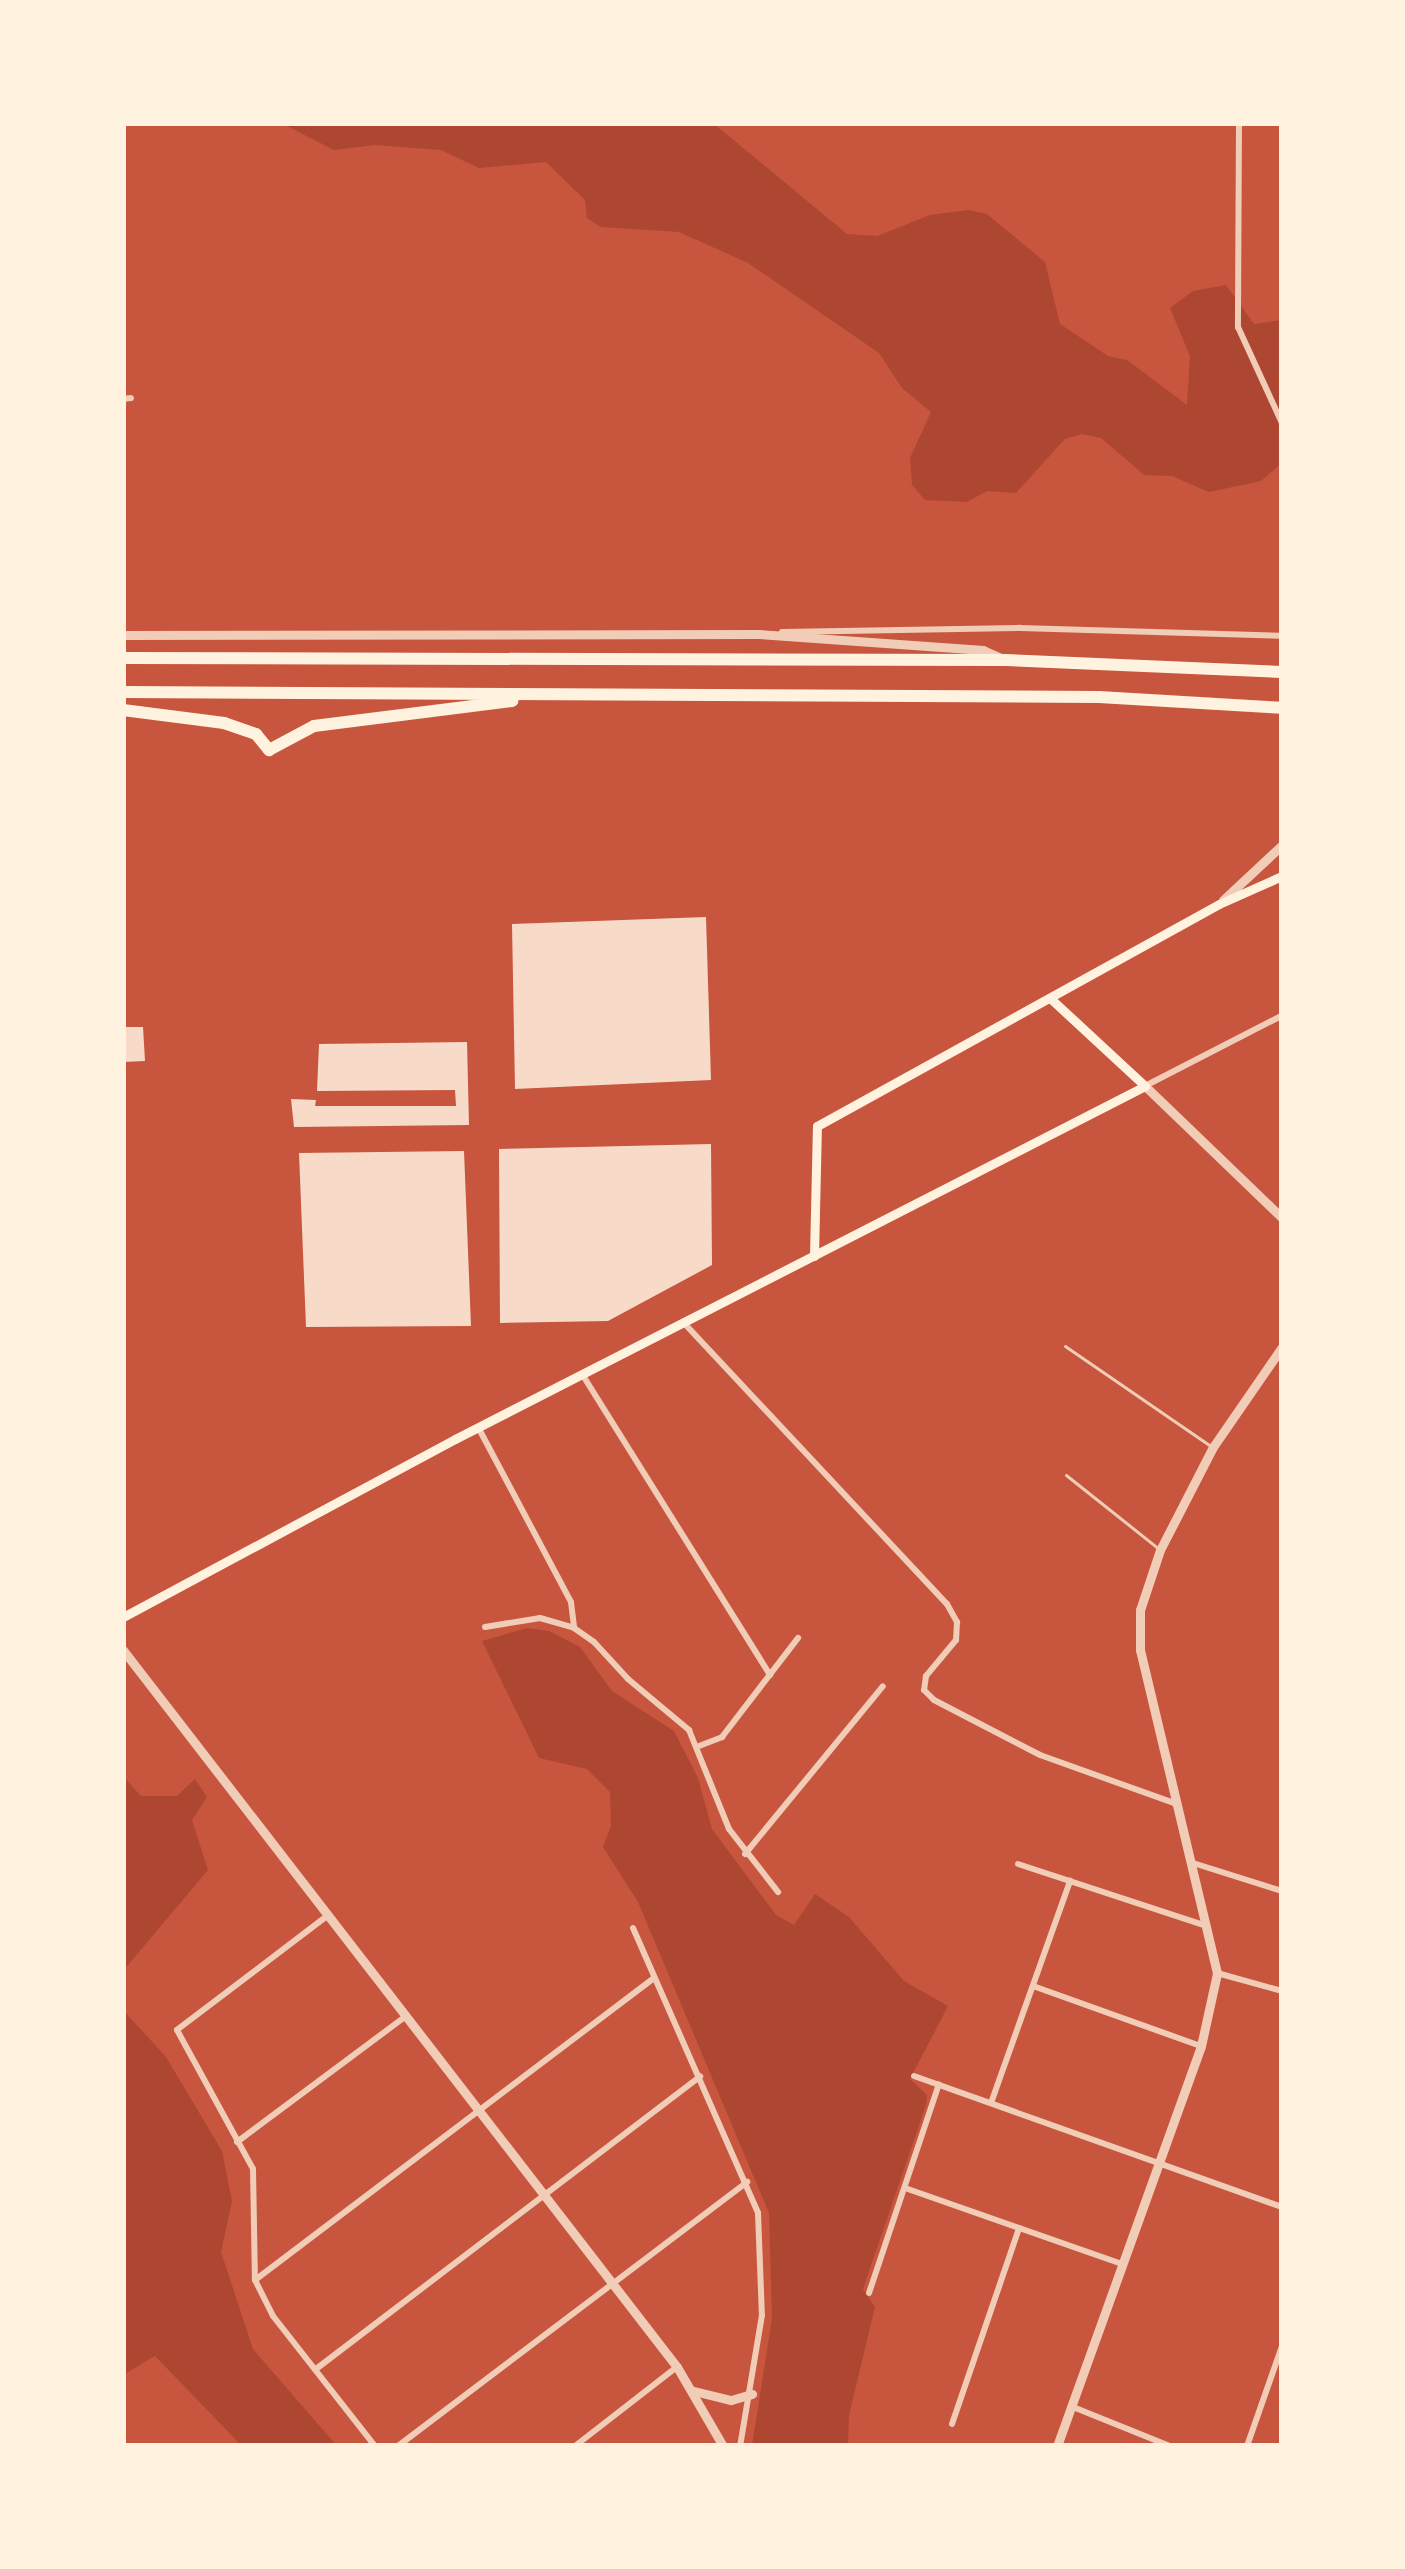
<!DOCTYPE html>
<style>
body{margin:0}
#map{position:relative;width:1405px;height:2569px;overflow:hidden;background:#c8553d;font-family:Georgia,serif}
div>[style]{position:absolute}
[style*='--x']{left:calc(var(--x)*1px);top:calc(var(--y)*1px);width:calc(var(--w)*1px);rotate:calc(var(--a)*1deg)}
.green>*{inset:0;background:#ae4732}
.building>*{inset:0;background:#f7dbc8}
.service>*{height:3px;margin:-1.5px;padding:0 1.5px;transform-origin:1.5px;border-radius:1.5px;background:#f1ccb7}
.minor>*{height:6px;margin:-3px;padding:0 3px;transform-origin:3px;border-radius:3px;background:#f1ccb7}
.tertiary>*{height:9px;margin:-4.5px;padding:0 4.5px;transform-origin:4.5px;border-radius:4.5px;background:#f1ccb7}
.secondary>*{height:9px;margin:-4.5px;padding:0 4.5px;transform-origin:4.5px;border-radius:4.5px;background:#fff3e0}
.motorway>*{height:12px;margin:-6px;padding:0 6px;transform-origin:6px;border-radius:6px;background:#fff3e0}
span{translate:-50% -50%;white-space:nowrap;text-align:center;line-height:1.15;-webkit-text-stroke:12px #fff3e0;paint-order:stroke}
.frame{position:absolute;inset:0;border:126px solid #fff3e0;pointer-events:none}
</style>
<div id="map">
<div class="green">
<i style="clip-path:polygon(281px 123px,713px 123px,847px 234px,877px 236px,930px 215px,968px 210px,987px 214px,1045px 262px,1060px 324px,1108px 356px,1127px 360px,1187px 405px,1190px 356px,1170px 308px,1193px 291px,1226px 285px,1254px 324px,1282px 320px,1282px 463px,1261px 481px,1209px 492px,1172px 476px,1144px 475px,1101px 438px,1082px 434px,1065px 439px,1016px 493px,987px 491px,967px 502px,925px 500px,912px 485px,910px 458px,931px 412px,902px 388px,879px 353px,748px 263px,679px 232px,601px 227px,587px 218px,585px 200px,546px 162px,479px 168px,441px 150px,375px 145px,334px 150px)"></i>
<i style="clip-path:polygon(527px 1628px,549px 1631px,580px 1647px,612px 1691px,674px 1731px,698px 1778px,712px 1829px,776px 1915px,794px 1925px,815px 1894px,849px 1917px,904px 1981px,948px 2006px,910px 2079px,927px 2095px,926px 2105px,863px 2289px,875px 2307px,849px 2415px,848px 2446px,752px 2446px,772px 2318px,769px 2213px,638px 1902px,603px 1847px,611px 1826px,610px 1792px,587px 1769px,539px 1758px,482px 1641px)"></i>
<i style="clip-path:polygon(123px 1776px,141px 1796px,177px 1796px,195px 1779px,207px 1797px,192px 1820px,208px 1870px,123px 1971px)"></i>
<i style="clip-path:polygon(123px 2010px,166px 2057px,222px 2151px,232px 2201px,221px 2252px,253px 2349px,337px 2446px,242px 2446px,155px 2356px,123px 2375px)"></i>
</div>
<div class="building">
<i style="clip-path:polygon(706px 917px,711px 1080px,515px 1089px,512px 924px)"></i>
<i style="clip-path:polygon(123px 1027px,143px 1027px,145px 1061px,123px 1062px)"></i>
<i style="clip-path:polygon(467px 1042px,469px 1125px,294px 1127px,291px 1099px,316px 1100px,315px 1106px,456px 1106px,455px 1090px,317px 1091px,319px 1044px)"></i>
<i style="clip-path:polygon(711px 1144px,712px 1265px,608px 1321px,500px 1323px,499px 1149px)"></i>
<i style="clip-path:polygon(464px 1151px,471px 1326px,306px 1327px,299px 1153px)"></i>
</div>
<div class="service">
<i style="--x:1065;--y:1346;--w:178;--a:34.5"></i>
<i style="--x:1066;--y:1475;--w:119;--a:38.5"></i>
</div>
<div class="minor">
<i style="--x:1239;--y:123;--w:204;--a:90.3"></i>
<i style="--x:1238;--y:327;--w:106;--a:65.4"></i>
<i style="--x:123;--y:399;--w:8;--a:-7"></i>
<i style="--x:782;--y:632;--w:238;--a:-1"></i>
<i style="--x:1020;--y:628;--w:262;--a:1.7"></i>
<i style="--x:1145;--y:1086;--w:151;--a:-27.2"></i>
<i style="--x:683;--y:1322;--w:386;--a:46.9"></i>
<i style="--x:947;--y:1604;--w:21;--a:61"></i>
<i style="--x:957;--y:1622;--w:18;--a:93"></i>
<i style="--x:956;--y:1640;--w:47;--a:129.8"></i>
<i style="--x:926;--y:1676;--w:14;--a:98"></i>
<i style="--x:924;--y:1690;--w:14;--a:45"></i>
<i style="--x:934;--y:1700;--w:119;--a:27.4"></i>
<i style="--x:1040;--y:1755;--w:145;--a:19.7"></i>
<i style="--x:582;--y:1374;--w:355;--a:58"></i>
<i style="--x:478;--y:1427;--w:198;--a:62"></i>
<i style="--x:571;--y:1602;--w:26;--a:83"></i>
<i style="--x:485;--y:1627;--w:56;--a:-9.3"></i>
<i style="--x:540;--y:1618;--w:35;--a:16"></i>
<i style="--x:574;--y:1628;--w:24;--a:35"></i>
<i style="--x:594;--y:1642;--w:50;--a:47.4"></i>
<i style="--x:628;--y:1679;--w:80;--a:39.9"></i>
<i style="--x:689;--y:1730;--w:107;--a:68"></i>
<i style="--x:729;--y:1829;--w:80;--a:52.1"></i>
<i style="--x:699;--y:1746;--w:25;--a:-21"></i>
<i style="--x:722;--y:1737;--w:125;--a:-52.5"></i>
<i style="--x:745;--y:1854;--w:217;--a:-50.6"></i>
<i style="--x:1193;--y:1863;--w:93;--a:17.5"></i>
<i style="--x:1018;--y:1864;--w:199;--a:18.2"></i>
<i style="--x:327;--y:1916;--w:188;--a:142.8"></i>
<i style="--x:177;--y:2030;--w:158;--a:61.3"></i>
<i style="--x:253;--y:2169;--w:111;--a:89"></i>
<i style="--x:255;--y:2280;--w:40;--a:63.4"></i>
<i style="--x:273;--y:2316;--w:165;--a:51.9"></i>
<i style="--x:633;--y:1928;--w:311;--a:66.3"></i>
<i style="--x:758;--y:2213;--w:102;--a:87.8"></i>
<i style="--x:762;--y:2315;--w:133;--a:99.5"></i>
<i style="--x:1217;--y:1973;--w:67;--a:15.5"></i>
<i style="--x:1033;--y:1986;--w:178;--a:19.7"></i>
<i style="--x:914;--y:2076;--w:391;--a:19.6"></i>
<i style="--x:991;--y:2103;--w:236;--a:-70.4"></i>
<i style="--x:237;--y:2142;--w:209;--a:-36.7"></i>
<i style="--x:905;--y:2188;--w:230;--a:19.3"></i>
<i style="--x:255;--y:2280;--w:500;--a:-37.12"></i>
<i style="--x:869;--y:2293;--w:220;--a:-71.5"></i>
<i style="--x:316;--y:2369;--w:483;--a:-37.3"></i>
<i style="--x:1073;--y:2407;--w:105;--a:21.9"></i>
<i style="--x:952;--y:2424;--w:207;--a:-71.1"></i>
<i style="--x:398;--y:2446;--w:438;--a:-37.1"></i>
<i style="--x:575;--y:2446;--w:129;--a:-37.8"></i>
<i style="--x:1247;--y:2446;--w:106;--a:-70.7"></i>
</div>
<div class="tertiary">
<i style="--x:123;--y:635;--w:636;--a:-0.09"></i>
<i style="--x:759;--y:634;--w:225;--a:4.1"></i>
<i style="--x:983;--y:650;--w:20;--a:24"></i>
<i style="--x:1223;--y:900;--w:81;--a:-43"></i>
<i style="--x:1145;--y:1086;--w:190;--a:43.9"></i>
<i style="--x:123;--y:1650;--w:906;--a:52.31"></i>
<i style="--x:677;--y:2367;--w:91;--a:59.8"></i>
<i style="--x:694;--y:2391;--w:38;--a:14"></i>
<i style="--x:731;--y:2400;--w:22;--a:-16"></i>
<i style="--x:1057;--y:2446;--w:425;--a:-70.2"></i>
<i style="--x:1201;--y:2046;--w:75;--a:-77.6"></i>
<i style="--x:1217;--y:1973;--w:332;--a:-103.4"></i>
<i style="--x:1140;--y:1650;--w:40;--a:-90"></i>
<i style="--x:1140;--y:1610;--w:63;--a:-71.6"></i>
<i style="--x:1160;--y:1550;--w:116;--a:-62.8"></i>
<i style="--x:1213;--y:1447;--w:121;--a:-55.4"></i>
</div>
<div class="secondary">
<i style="--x:814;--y:1256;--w:130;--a:-88.7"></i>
<i style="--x:817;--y:1126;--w:459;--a:-28.9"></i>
<i style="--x:1219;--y:904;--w:69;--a:-24"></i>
<i style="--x:123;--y:1617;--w:377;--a:-28.2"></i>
<i style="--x:455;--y:1439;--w:775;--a:-27.09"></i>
<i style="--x:1145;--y:1086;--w:127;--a:-137.2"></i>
</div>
<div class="motorway">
<i style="--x:123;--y:658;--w:883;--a:0.13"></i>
<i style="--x:1006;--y:660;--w:276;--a:2.5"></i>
<i style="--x:123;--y:692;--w:976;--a:0.29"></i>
<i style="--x:1099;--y:697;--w:183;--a:3.4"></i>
<i style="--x:123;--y:710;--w:102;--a:7.3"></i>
<i style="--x:224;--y:723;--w:34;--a:19"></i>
<i style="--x:256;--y:734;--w:21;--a:51"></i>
<i style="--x:269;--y:750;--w:51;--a:-28.1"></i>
<i style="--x:314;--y:726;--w:200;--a:-7.2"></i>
</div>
<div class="frame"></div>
</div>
